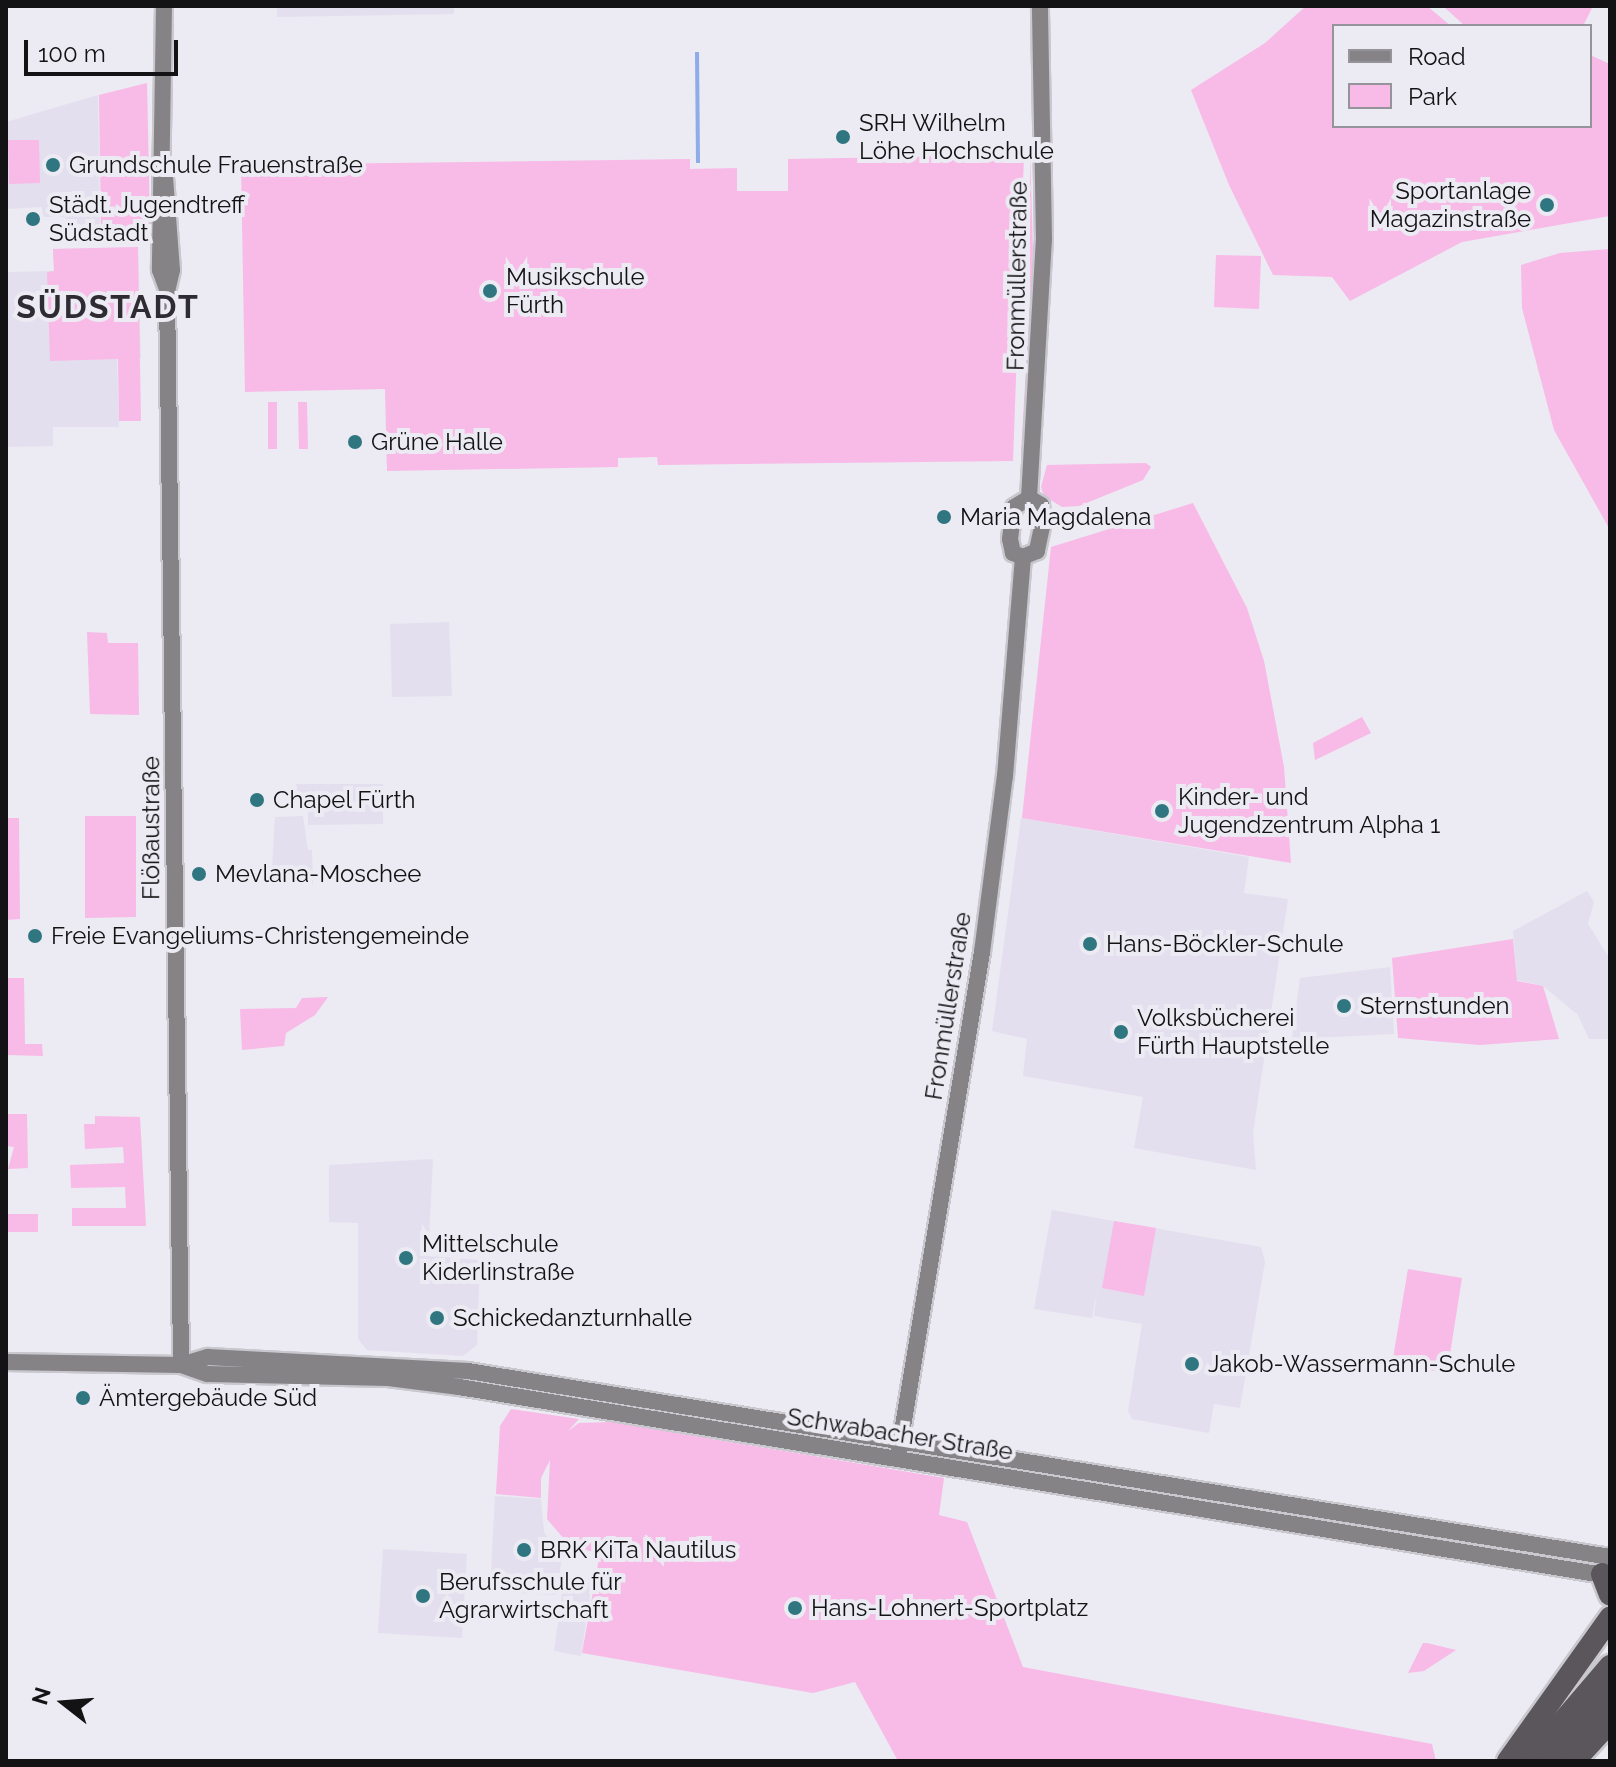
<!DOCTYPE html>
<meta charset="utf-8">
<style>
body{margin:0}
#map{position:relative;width:1616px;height:1767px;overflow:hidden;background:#eceaf2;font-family:Raleway,sans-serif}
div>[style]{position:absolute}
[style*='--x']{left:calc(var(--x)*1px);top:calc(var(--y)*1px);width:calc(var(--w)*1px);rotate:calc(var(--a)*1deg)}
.built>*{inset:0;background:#e4dfee}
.green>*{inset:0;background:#f8bae7}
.water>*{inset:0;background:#8dace9}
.roads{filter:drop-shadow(2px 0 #c9c8cf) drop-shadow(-2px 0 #c9c8cf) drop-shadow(0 2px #c9c8cf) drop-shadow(0 -2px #c9c8cf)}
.secondary>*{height:16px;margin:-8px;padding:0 8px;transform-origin:8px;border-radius:8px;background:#868387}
.highway>*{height:22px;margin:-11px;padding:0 11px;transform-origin:11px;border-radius:11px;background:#5a565c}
.dots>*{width:22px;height:22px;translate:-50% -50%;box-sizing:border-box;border:4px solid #eceaf2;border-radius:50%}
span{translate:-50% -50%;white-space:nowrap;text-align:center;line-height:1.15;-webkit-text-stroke:8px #eceaf2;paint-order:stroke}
.poi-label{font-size:24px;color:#131315}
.left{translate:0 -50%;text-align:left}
.right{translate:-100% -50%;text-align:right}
.street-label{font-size:24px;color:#131315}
.district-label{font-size:32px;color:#2e2c32;font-weight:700;letter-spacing:2px}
.frame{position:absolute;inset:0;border:8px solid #131315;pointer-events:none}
.legend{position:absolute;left:1332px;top:24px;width:260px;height:104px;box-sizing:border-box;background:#eceaf2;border:2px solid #95949a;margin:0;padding:10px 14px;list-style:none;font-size:24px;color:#131315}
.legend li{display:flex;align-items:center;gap:16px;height:40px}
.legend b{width:40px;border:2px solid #95949a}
.north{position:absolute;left:24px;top:1663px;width:80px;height:80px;-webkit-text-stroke:6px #eceaf2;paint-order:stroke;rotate:287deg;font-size:22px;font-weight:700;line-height:32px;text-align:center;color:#131315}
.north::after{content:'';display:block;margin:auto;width:28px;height:36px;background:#131315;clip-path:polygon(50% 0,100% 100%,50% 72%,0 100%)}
.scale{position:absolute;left:24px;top:40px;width:154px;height:36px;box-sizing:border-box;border:4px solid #131315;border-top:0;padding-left:10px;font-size:24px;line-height:28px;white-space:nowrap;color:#131315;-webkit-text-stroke:6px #eceaf2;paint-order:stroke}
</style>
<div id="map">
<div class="built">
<i style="clip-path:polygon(277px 6px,454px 6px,454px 14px,277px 17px)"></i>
<i style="clip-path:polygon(98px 95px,100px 227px,65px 227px,65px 217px,43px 217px,42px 207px,6px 209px,6px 122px)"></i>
<i style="clip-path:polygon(138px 247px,141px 358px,117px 359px,119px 427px,53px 427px,53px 446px,6px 447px,6px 272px,54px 271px,53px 249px)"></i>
<i style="clip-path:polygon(449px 622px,452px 696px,392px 697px,390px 624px)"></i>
<i style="clip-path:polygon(296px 784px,383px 784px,383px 824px,308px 825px,308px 807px,296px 807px)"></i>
<i style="clip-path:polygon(303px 816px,308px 850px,312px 850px,313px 884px,271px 884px,275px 817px)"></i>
<i style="clip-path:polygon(1021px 818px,1249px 857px,1244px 893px,1288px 899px,1253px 1133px,1256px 1170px,1134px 1148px,1143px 1097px,1023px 1076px,1027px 1039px,992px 1031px)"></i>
<i style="clip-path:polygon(1587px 891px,1594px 902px,1588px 924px,1610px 959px,1610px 1039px,1589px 1039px,1578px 1015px,1543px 986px,1517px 980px,1513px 931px)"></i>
<i style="clip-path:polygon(1390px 967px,1394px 1034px,1292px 1039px,1300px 978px)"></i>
<i style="clip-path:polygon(433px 1159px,428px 1256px,480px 1260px,477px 1345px,463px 1356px,367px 1350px,358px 1339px,358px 1223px,329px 1222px,329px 1165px)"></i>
<i style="clip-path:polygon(1052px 1210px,1261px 1247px,1265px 1262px,1240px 1408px,1214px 1404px,1209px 1433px,1132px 1419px,1128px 1411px,1142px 1324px,1094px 1316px,1097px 1292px,1092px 1318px,1034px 1309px)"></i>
<i style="clip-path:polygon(495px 1496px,541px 1499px,544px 1532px,562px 1558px,556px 1595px,490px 1592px)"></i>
<i style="clip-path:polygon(383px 1549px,467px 1554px,462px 1638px,378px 1633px)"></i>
<i style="clip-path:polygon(564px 1579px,592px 1582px,581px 1656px,554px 1651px)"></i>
</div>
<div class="green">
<i style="clip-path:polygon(1306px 6px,1427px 6px,1451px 26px,1334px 26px,1334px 126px,1590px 126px,1590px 55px,1610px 64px,1610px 216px,1462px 242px,1350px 301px,1332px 277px,1273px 275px,1229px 185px,1191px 90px,1265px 43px)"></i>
<i style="clip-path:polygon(1443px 6px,1593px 6px,1583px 26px,1465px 26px)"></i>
<i style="clip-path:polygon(147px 83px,150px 227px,101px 227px,99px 95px)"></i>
<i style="clip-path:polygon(8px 140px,39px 140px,40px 183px,9px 184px)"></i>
<i style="clip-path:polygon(1030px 149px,1033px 251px,1025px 453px,1021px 452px,1030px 301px)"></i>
<i style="clip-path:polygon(1024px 155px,1013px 461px,658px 465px,657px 457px,618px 458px,618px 467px,387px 471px,385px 389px,245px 392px,241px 165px,690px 159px,690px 169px,737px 168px,737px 191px,788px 191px,788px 159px)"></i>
<i style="clip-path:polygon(138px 247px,141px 421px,119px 421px,118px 359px,50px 361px,47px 272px,54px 271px,53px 249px)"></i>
<i style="clip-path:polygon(1610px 249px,1610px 530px,1554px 430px,1522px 308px,1521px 265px,1560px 253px)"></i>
<i style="clip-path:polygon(1216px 255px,1261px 256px,1259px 309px,1214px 307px)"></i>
<i style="clip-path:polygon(268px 402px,277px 402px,277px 449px,268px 449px)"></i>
<i style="clip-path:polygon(298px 402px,307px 402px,308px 449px,299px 449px)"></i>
<i style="clip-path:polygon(1146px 463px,1151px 467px,1143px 480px,1079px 506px,1062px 507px,1044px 496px,1041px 487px,1047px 465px)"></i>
<i style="clip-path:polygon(1193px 503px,1247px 608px,1264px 661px,1284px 767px,1291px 863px,1022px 818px,1051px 547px)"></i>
<i style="clip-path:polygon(87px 632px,107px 633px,108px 643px,138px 643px,139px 715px,90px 714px)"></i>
<i style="clip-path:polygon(1362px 717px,1371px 733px,1315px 760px,1313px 743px)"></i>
<i style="clip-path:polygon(85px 816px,136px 816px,136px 917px,85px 918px)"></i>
<i style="clip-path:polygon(6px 818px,19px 818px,20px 919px,6px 920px)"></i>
<i style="clip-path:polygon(1513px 939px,1517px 981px,1543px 986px,1559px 1039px,1480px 1045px,1398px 1038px,1392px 958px)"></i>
<i style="clip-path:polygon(6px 978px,24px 978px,25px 1044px,42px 1044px,43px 1056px,6px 1055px)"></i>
<i style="clip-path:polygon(328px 997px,315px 1015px,286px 1033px,284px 1046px,242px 1050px,240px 1009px,296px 1008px,302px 998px)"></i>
<i style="clip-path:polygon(6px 1114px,27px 1114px,28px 1168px,8px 1169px,14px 1147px,6px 1146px)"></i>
<i style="clip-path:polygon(95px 1116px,140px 1117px,146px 1226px,72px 1226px,72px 1208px,126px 1208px,125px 1187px,71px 1188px,70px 1165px,124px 1163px,123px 1147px,85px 1149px,84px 1124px,95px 1124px)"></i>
<i style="clip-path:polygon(6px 1214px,38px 1214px,38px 1232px,6px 1232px)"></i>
<i style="clip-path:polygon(1114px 1221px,1156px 1228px,1144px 1296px,1102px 1288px)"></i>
<i style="clip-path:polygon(1408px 1269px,1462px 1278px,1447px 1373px,1392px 1364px)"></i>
<i style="clip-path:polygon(511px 1409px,579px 1419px,568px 1431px,579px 1423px,612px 1422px,944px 1478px,939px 1515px,967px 1522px,1023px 1667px,1432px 1744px,1436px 1761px,898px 1761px,855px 1682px,813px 1693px,582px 1653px,600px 1553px,571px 1547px,547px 1519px,550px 1460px,541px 1478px,541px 1498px,496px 1494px,500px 1426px)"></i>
<i style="clip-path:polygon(1423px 1643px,1427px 1643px,1456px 1650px,1424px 1671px,1408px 1673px)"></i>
</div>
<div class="water">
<i style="clip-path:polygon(695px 52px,699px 52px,700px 163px,696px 163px)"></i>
</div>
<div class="roads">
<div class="secondary">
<i style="--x:164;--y:6;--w:264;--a:90.9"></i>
<i style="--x:160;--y:270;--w:20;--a:70"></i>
<i style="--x:165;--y:177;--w:93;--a:85.7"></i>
<i style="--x:172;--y:270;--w:22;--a:103"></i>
<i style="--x:167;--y:291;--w:1074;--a:89.25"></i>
<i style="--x:1029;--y:498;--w:258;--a:-86.7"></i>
<i style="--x:1044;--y:240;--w:234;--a:-91"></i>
<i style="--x:1029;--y:498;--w:14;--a:30"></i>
<i style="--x:1041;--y:505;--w:17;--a:83"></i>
<i style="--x:1043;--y:522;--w:30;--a:102"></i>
<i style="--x:1037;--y:551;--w:15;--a:157"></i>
<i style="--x:1023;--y:557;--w:11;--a:-158"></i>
<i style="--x:1013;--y:553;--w:14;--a:-102"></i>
<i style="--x:1010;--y:539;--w:32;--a:-83"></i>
<i style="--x:1014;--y:507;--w:17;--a:-31"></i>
<i style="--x:6;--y:1362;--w:175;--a:1"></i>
<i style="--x:181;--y:1365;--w:28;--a:-17"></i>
<i style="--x:208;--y:1357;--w:260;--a:3.1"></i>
<i style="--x:468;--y:1371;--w:1157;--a:9.25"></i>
<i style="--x:181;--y:1365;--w:28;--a:19"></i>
<i style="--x:207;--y:1374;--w:181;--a:1.3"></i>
<i style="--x:388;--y:1378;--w:72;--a:7.2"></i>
<i style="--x:459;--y:1387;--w:1166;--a:9.33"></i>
<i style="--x:899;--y:1450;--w:505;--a:-80.54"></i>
<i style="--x:982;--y:952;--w:177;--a:-82.6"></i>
<i style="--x:1005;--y:776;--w:220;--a:-85.3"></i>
</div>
<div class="highway">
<i style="--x:1602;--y:1574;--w:22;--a:69"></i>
<i style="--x:1508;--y:1761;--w:176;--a:-54.5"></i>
<i style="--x:1529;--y:1761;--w:125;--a:-49.5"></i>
<i style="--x:1552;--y:1761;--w:90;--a:-50"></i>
<i style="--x:1574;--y:1761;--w:53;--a:-47.3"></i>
</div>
</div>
<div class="dots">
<i style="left:843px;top:137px;background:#2f7681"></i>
<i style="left:53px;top:165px;background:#2f7681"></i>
<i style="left:1547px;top:205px;background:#2f7681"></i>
<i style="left:33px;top:219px;background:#2f7681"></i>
<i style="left:490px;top:291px;background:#2f7681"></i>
<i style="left:355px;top:442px;background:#2f7681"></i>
<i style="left:944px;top:517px;background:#2f7681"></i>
<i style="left:257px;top:800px;background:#2f7681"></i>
<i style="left:1162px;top:811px;background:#2f7681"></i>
<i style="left:199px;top:874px;background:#2f7681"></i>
<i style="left:35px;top:936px;background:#2f7681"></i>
<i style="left:1090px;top:944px;background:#2f7681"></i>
<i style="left:1344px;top:1006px;background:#2f7681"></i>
<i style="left:1121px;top:1032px;background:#2f7681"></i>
<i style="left:406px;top:1258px;background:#2f7681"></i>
<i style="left:437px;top:1318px;background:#2f7681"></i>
<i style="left:1192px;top:1364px;background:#2f7681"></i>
<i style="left:83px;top:1398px;background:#2f7681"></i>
<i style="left:524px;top:1550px;background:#2f7681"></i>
<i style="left:423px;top:1596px;background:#2f7681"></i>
<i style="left:795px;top:1608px;background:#2f7681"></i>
</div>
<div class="poi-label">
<span class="left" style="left:859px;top:137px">SRH Wilhelm<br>Löhe Hochschule</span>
<span class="left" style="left:69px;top:165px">Grundschule Frauenstraße</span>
<span class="right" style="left:1531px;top:205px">Sportanlage<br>Magazinstraße</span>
<span class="left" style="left:49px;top:219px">Städt. Jugendtreff<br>Südstadt</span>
<span class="left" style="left:506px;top:291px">Musikschule<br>Fürth</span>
<span class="left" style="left:371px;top:442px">Grüne Halle</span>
<span class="left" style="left:960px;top:517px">Maria Magdalena</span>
<span class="left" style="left:1178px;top:811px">Kinder- und<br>Jugendzentrum Alpha 1</span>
<span class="left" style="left:273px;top:800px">Chapel Fürth</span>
<span class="left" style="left:215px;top:874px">Mevlana-Moschee</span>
<span class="left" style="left:51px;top:936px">Freie Evangeliums-Christengemeinde</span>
<span class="left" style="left:1106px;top:944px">Hans-Böckler-Schule</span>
<span class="left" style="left:1360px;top:1006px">Sternstunden</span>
<span class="left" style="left:1137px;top:1032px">Volksbücherei<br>Fürth Hauptstelle</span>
<span class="left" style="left:422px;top:1258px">Mittelschule<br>Kiderlinstraße</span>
<span class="left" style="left:453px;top:1318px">Schickedanzturnhalle</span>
<span class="left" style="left:1208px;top:1364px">Jakob-Wassermann-Schule</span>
<span class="left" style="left:99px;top:1398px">Ämtergebäude Süd</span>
<span class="left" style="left:540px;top:1550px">BRK KiTa Nautilus</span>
<span class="left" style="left:439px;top:1596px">Berufsschule für<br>Agrarwirtschaft</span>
<span class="left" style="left:811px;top:1608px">Hans-Lohnert-Sportplatz</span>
</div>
<div class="street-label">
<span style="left:1017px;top:276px;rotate:-89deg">Fronmüllerstraße</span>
<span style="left:151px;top:828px;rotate:-90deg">Flößaustraße</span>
<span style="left:948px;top:1006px;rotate:-81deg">Fronmüllerstraße</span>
<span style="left:900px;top:1434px;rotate:9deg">Schwabacher Straße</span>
</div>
<div class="district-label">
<span style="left:108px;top:307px">SÜDSTADT</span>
</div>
<div class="frame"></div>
<ul class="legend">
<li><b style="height:10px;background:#868387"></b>Road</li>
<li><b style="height:22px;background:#f8bae7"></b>Park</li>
</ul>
<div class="north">N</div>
<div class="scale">100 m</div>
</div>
